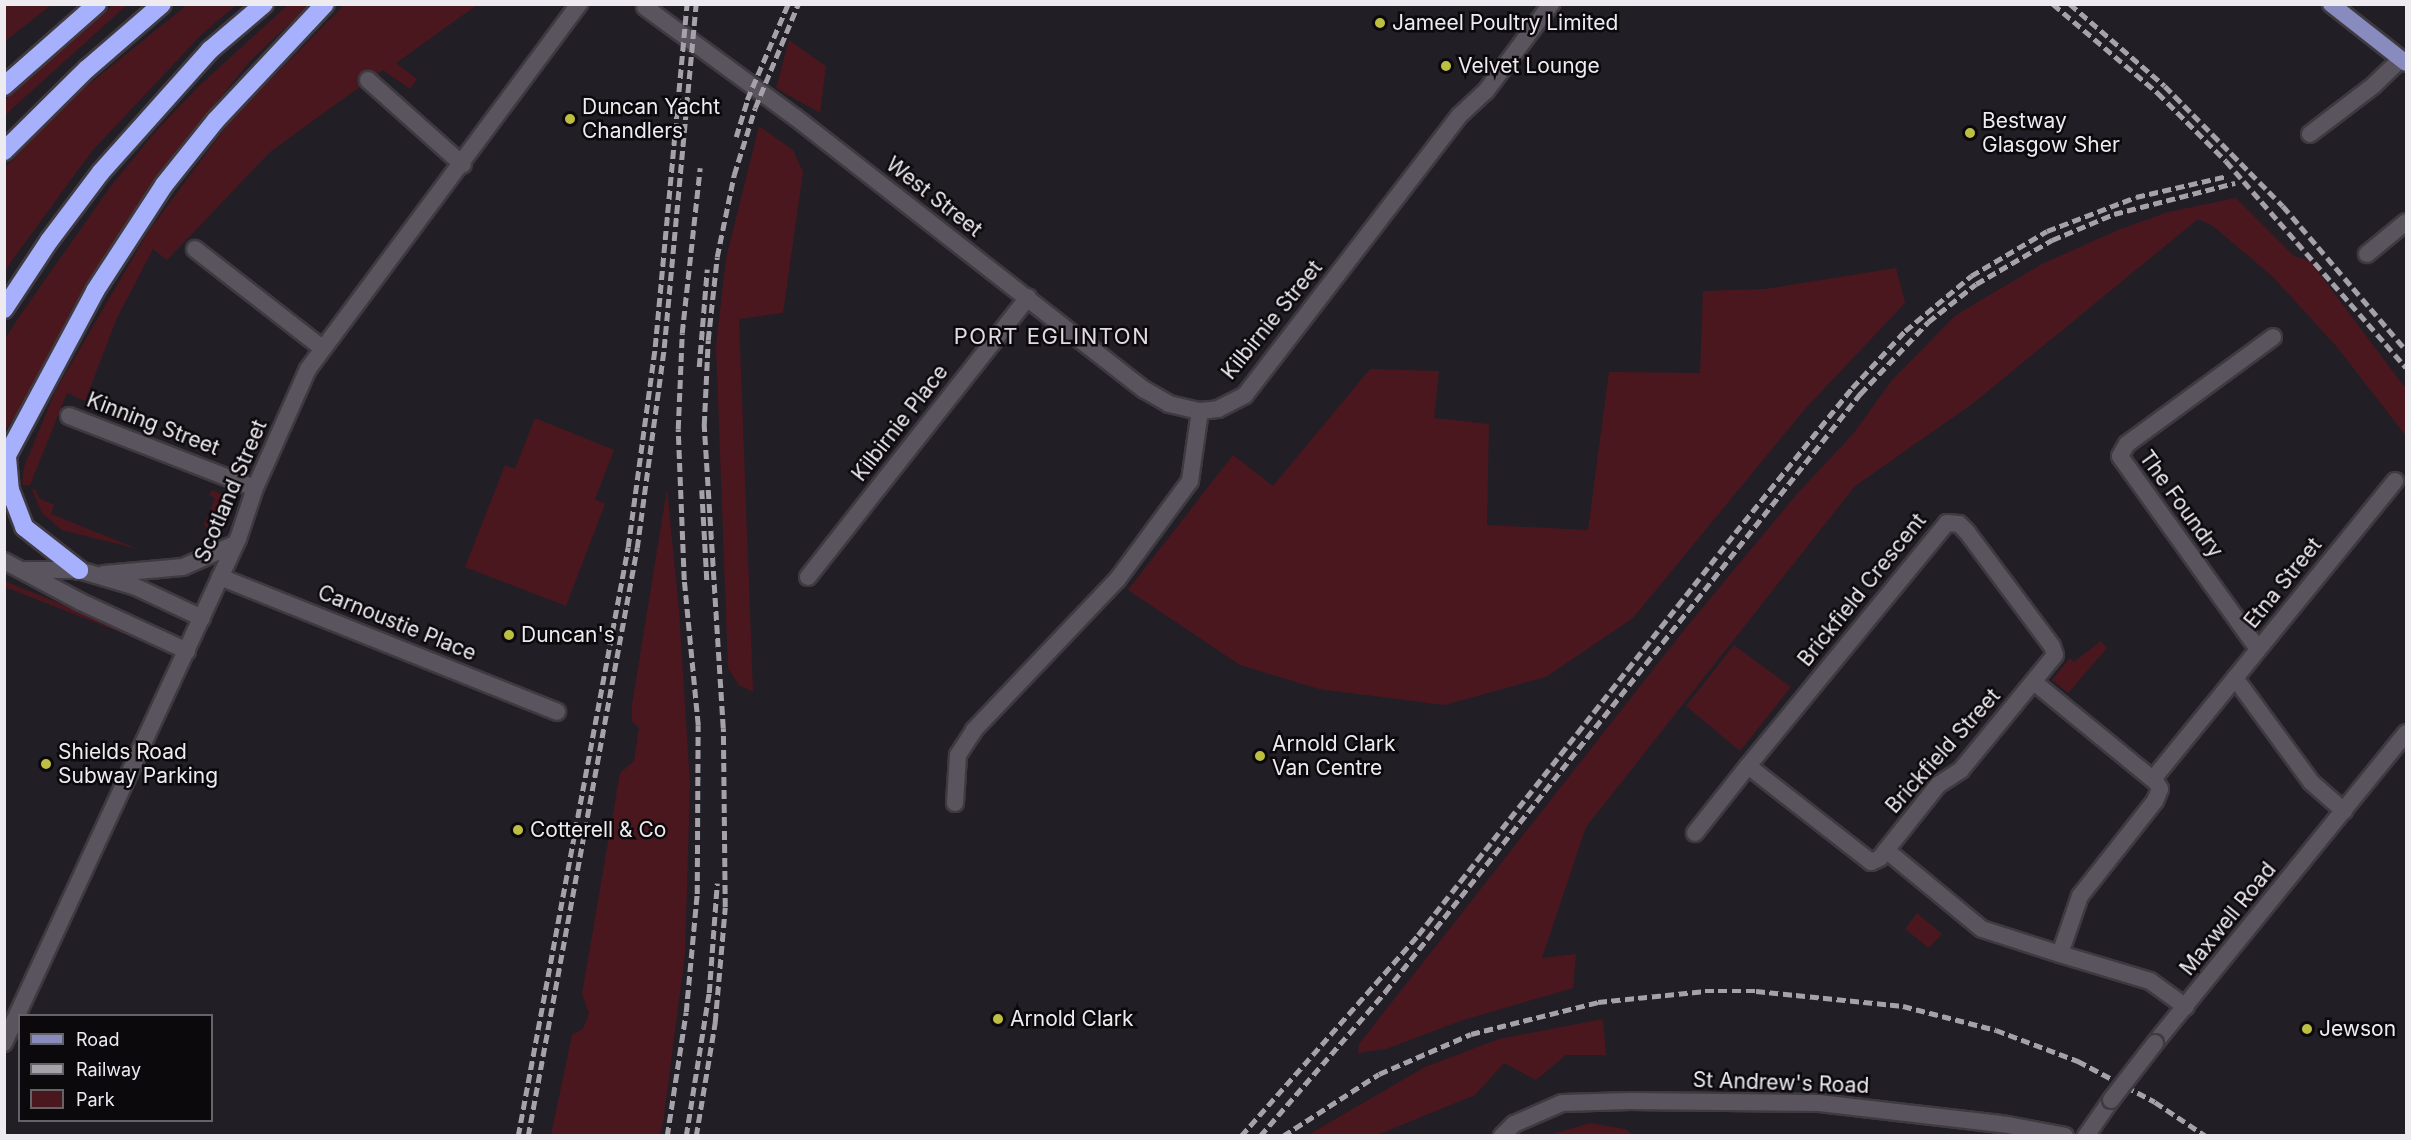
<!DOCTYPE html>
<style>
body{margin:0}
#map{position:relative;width:2411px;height:1140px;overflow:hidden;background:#221e26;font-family:Inter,sans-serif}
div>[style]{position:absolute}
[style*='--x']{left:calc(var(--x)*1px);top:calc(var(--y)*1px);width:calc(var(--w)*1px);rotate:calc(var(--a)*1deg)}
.green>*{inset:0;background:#4b171f}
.roads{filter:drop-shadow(2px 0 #3e3a40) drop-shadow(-2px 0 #3e3a40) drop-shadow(0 2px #3e3a40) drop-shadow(0 -2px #3e3a40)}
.minor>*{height:16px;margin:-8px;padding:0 8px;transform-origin:8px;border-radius:8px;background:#59545e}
.tertiary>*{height:16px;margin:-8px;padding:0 8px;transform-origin:8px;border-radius:8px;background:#59545e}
.primary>*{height:16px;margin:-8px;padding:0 8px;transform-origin:8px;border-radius:8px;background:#888bbd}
.motorway>*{height:18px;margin:-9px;padding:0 9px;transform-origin:9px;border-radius:9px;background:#a7b0fd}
.rail>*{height:4.5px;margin-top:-2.25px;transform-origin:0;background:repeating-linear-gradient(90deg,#a6a2a9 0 9px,transparent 0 13.5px)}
.bridges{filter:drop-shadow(2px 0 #3e3a40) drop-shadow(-2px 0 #3e3a40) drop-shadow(0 2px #3e3a40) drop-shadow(0 -2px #3e3a40)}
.minor-bridge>*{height:16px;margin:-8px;padding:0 8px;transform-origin:8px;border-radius:8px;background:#59545e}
.dots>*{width:16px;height:16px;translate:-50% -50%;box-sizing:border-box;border:3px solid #0b090c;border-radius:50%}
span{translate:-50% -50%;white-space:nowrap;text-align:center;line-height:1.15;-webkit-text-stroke:5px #0b090c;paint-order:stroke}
.poi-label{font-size:21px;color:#edeaf0}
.left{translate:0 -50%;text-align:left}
.street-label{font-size:21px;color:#edeaf0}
.neighbourhood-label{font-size:22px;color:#e0dae5;letter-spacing:1.5px}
.frame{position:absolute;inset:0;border:6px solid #edeaf0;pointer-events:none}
.legend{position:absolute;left:18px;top:1014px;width:195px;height:108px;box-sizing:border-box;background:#0b090c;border:2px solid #656367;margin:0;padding:8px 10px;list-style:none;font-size:18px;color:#edeaf0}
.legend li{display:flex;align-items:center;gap:12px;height:30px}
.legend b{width:30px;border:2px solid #656367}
</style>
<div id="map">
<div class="green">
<i style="clip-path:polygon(5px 4px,51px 4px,51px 5px,5px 41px)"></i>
<i style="clip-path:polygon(289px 4px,309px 5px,250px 61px,155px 178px,71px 311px,26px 399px,5px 431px,5px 339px,21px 314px,111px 186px,157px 130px,200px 85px)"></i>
<i style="clip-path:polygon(113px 5px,127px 5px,5px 115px,5px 100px)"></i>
<i style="clip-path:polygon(187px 5px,236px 5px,201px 35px,92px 151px,5px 270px,5px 168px,72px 98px)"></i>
<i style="clip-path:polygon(344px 5px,477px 5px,396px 63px,417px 79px,410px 89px,383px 70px,270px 152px,167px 260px,153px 249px,117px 318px,85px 401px,67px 393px,30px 485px,22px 485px,24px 467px,56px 390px,148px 232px,231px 120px)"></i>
<i style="clip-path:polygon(789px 40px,826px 66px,820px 113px,776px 88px)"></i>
<i style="clip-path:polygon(759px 126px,793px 150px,803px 172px,783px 313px,739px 319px,753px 692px,739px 685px,728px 668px,716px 345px,726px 259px)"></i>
<i style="clip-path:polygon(2236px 198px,2294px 256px,2310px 261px,2406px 389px,2406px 436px,2337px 347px,2272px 276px,2213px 226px,2198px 219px,1972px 404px,1855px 486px,1586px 827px,1542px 958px,1576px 954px,1573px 988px,1463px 1020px,1386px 1049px,1358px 1053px,1359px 1044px,1685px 629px,1797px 494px,1853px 434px,1893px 379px,1956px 315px,2042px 264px,2118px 230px,2168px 212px)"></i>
<i style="clip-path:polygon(1896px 268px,1905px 303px,1804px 410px,1633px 618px,1546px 677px,1444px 705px,1319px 689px,1240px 665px,1128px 590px,1233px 455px,1273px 486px,1370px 369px,1439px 371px,1434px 418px,1489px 424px,1487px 525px,1588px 530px,1609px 372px,1700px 373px,1703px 291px,1765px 289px)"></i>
<i style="clip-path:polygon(535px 418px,614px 450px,595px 499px,605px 504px,566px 606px,465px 567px,505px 465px,515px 469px)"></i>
<i style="clip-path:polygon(35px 489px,39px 498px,54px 505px,51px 514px,138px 549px,62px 530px,42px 513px,32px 490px)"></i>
<i style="clip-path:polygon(667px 489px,679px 610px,690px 785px,685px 954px,663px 1123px,660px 1135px,551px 1135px,572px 1035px,583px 1029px,589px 1013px,582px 994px,620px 773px,634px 761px,639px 728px,632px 721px,632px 705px)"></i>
<i style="clip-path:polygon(212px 490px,225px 496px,207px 529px,204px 525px,215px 498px,209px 495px)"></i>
<i style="clip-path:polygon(4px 581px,129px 631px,127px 635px,5px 587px)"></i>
<i style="clip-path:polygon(2101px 641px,2107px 648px,2068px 693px,2052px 680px,2070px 658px,2074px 662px)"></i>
<i style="clip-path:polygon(1734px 645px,1791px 687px,1740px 751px,1686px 706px)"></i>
<i style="clip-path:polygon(1917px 913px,1942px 934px,1929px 948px,1905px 929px)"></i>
<i style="clip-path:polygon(1603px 1019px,1606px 1055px,1566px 1055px,1536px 1080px,1504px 1063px,1475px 1095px,1377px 1135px,1308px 1135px,1425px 1067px,1499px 1039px)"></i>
<i style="clip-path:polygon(1590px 1123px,1625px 1129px,1634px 1135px,1549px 1135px)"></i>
</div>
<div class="roads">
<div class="minor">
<i style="--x:645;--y:7;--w:186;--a:36.3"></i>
<i style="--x:795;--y:117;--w:444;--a:38"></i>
<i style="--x:1145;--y:390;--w:28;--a:30"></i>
<i style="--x:1169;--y:404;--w:32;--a:13"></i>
<i style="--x:1200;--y:411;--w:18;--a:-6"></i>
<i style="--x:1218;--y:409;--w:30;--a:-27"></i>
<i style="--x:1245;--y:395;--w:352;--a:-52.5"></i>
<i style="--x:1459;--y:116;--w:37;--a:-43"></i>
<i style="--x:1486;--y:91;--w:109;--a:-53.2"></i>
<i style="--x:368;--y:80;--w:127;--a:41.8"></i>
<i style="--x:2310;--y:134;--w:81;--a:-37.4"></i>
<i style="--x:2374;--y:85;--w:37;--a:-44"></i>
<i style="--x:195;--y:249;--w:160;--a:37.9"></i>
<i style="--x:2367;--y:254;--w:50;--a:-39.4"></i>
<i style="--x:69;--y:416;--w:199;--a:21.2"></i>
<i style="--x:1947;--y:523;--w:12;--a:5"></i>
<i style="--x:1959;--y:524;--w:11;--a:45"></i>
<i style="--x:1967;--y:532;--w:142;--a:53.3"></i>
<i style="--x:2052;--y:646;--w:9;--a:72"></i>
<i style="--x:2055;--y:655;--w:149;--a:129.3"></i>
<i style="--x:1961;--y:770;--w:27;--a:147"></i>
<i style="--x:1938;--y:785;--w:93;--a:128.5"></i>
<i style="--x:1880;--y:858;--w:10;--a:156"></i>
<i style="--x:1871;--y:862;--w:156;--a:-142"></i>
<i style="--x:1748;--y:766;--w:314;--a:-50.7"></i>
<i style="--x:220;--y:577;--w:363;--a:21.8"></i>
<i style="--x:808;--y:577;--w:356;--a:-51.8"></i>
<i style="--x:2258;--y:649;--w:237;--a:-125.6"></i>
<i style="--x:2120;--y:456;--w:14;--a:-60"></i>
<i style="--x:2127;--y:444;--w:181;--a:-36.2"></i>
<i style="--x:2235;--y:678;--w:129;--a:53.8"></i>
<i style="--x:2311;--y:782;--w:44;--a:41.3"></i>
<i style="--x:2153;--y:779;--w:384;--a:-50.9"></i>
<i style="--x:955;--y:803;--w:48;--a:-86.4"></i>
<i style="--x:958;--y:755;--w:30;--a:-57"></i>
<i style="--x:974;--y:730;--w:207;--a:-46.4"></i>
<i style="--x:1117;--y:580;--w:123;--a:-53.6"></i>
<i style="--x:1190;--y:481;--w:71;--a:-81.9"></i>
<i style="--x:1695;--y:833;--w:85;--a:-51.7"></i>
<i style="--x:1886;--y:850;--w:124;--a:39.5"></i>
<i style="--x:1982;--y:929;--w:82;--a:17.8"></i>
<i style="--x:2060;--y:954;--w:61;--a:-71"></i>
<i style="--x:2080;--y:896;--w:121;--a:-51.7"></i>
<i style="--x:2155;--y:801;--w:13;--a:-67"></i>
<i style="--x:2160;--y:789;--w:8;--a:-120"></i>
<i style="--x:2156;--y:782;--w:158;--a:-140.7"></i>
<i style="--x:2060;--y:954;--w:94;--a:16.7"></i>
<i style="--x:2150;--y:981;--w:44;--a:35.8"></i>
<i style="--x:2155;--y:1043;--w:399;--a:-51"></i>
<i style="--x:2086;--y:1136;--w:44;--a:-55.2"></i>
</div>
<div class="tertiary">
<i style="--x:4;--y:561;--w:87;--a:28"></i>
<i style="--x:81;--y:602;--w:117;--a:24.8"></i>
<i style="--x:26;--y:570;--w:53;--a:0"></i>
<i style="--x:79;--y:570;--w:59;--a:16.6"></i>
<i style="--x:136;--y:587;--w:73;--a:25.2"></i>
<i style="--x:104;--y:574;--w:79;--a:-5.1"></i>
<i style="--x:183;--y:567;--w:57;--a:-23.9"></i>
<i style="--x:4;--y:1043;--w:556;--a:-65.1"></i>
<i style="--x:238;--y:539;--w:54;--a:-71.6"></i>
<i style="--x:255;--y:488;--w:130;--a:-66"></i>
<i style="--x:308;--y:369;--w:455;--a:-53.4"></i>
<i style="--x:1502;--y:1136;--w:17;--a:-45"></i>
<i style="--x:1514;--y:1124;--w:52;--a:-23.6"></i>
<i style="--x:1562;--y:1103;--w:68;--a:-1.7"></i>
<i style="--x:1630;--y:1101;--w:189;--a:0.6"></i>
<i style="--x:1819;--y:1103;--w:190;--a:6.6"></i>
<i style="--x:2008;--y:1125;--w:58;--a:10.9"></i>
</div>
<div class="primary">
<i style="--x:2331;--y:4;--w:95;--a:38.2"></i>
</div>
<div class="motorway">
<i style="--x:4;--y:86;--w:124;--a:-41.4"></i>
<i style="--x:4;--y:151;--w:117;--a:-44.7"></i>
<i style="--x:87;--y:69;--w:99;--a:-40.9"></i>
<i style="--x:4;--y:309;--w:82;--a:-56.5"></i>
<i style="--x:49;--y:241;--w:86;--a:-53"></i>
<i style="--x:101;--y:172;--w:164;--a:-48.2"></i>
<i style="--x:210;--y:50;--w:71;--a:-40.4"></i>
<i style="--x:7;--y:457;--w:33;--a:85"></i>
<i style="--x:10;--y:490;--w:40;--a:69"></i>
<i style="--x:24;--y:527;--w:70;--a:38"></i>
<i style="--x:4;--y:461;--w:193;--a:-61.8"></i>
<i style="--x:95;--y:291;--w:126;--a:-56.9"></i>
<i style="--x:164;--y:185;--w:83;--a:-51.3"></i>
<i style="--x:216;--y:120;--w:159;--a:-46.8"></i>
</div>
</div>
<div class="rail">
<i style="--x:2053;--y:4;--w:138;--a:40.3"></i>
<i style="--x:2158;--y:93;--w:96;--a:45"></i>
<i style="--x:2226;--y:161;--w:274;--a:48.9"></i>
<i style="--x:2070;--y:4;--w:125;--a:40.8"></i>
<i style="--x:2165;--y:86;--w:168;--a:45.5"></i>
<i style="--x:2283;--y:206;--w:189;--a:49.5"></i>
<i style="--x:736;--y:137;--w:39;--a:-73"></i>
<i style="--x:747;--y:100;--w:104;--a:-66.9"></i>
<i style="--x:699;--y:367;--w:98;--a:-85.3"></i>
<i style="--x:702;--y:490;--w:90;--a:86.8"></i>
<i style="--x:518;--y:1136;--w:599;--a:-79.42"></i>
<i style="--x:628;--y:547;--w:202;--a:-82.3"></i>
<i style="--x:655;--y:347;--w:344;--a:-84.7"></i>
<i style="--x:528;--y:1136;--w:598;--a:-79.5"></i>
<i style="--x:637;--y:548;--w:202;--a:-82.3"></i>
<i style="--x:664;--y:348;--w:345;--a:-84.7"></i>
<i style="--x:667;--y:1136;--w:125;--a:-81.3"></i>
<i style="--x:686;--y:1012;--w:119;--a:-84.7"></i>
<i style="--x:697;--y:894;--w:169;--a:-89.7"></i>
<i style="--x:698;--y:725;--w:146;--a:-95.5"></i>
<i style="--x:684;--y:580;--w:151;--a:-92.3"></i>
<i style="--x:678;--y:429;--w:96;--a:-87.6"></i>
<i style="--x:682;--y:333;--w:166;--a:-83.8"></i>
<i style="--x:686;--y:1136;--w:145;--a:-80.9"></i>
<i style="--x:709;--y:993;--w:110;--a:-85.8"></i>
<i style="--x:696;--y:1136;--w:116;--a:-80.5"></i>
<i style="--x:715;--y:1022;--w:115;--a:-85"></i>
<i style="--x:725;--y:907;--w:179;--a:-90.6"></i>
<i style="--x:723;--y:728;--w:304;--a:-93.6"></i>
<i style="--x:704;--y:425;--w:85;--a:-87.3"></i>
<i style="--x:708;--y:340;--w:83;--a:-83.8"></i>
<i style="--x:717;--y:257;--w:84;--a:-78.3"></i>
<i style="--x:734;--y:175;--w:70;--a:-72.6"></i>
<i style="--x:755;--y:108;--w:113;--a:-67.5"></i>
<i style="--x:1241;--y:1136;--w:268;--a:-48.6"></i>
<i style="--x:1418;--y:935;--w:512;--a:-51.74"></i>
<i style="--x:1735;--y:533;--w:186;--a:-51.1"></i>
<i style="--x:1852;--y:388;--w:78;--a:-47.1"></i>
<i style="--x:1905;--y:331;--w:86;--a:-39.8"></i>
<i style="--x:1971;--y:276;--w:88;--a:-30.6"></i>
<i style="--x:2047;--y:231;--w:95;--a:-20.9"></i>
<i style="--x:2136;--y:197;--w:93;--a:-13"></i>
<i style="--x:1260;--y:1136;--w:191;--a:-49"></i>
<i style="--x:1385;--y:992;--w:764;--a:-51.54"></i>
<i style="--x:1860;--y:394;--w:99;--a:-46.6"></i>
<i style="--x:1928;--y:322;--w:61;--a:-38.4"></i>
<i style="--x:1976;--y:284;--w:88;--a:-30.1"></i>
<i style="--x:2052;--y:240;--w:67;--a:-22.8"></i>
<i style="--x:2114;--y:214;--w:125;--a:-14.4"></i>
<i style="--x:1283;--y:1136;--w:114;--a:-32.9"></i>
<i style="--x:1379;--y:1074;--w:100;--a:-23.5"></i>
<i style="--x:1471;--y:1034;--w:131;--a:-14.1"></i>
<i style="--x:1598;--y:1002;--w:108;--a:-5.9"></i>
<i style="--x:1705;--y:991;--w:51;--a:0"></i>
<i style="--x:1756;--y:991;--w:148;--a:5.8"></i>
<i style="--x:1903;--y:1006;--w:96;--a:14.5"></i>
<i style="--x:1996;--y:1030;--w:88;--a:20.7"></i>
<i style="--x:2078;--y:1061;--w:87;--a:28"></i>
<i style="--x:2155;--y:1102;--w:61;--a:33.7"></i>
</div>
<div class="bridges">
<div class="minor-bridge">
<i style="--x:2111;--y:1100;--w:72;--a:-52.3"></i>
</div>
</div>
<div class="dots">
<i style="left:1380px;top:23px;background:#bdbf43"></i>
<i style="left:1446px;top:66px;background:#bdbf43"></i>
<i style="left:570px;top:119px;background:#bdbf43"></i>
<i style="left:1970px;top:133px;background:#bdbf43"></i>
<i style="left:509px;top:635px;background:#bdbf43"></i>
<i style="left:1260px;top:756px;background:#bdbf43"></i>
<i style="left:46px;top:764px;background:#bdbf43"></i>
<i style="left:518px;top:830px;background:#bdbf43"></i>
<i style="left:998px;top:1019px;background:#bdbf43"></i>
<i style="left:2307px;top:1029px;background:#bdbf43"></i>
</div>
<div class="poi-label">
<span class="left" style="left:1392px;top:23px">Jameel Poultry Limited</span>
<span class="left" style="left:1458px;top:66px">Velvet Lounge</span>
<span class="left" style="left:582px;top:119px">Duncan Yacht<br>Chandlers</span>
<span class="left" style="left:1982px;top:133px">Bestway<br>Glasgow Sher</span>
<span class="left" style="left:521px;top:635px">Duncan's</span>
<span class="left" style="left:1272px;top:756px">Arnold Clark<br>Van Centre</span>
<span class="left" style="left:58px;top:764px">Shields Road<br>Subway Parking</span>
<span class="left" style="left:530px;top:830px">Cotterell &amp; Co</span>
<span class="left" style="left:1010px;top:1019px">Arnold Clark</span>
<span class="left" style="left:2319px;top:1029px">Jewson</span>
</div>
<div class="street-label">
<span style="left:934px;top:197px;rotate:38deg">West Street</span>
<span style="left:1272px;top:320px;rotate:-51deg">Kilbirnie Street</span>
<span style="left:900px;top:423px;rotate:-52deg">Kilbirnie Place</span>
<span style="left:153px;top:424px;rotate:21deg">Kinning Street</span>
<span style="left:231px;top:491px;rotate:-67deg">Scotland Street</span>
<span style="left:2181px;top:504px;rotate:54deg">The Foundry</span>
<span style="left:2283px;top:583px;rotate:-51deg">Etna Street</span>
<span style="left:1862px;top:590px;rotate:-51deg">Brickfield Crescent</span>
<span style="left:397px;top:623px;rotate:22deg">Carnoustie Place</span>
<span style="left:1943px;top:751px;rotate:-48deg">Brickfield Street</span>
<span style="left:2228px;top:919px;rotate:-51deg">Maxwell Road</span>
<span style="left:1781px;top:1083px;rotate:2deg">St Andrew's Road</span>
</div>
<div class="neighbourhood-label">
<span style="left:1052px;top:337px">PORT EGLINTON</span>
</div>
<div class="frame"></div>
<ul class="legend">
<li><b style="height:8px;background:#888bbd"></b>Road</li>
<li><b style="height:8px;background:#a6a2a9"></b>Railway</li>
<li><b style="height:16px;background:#4b171f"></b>Park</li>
</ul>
</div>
